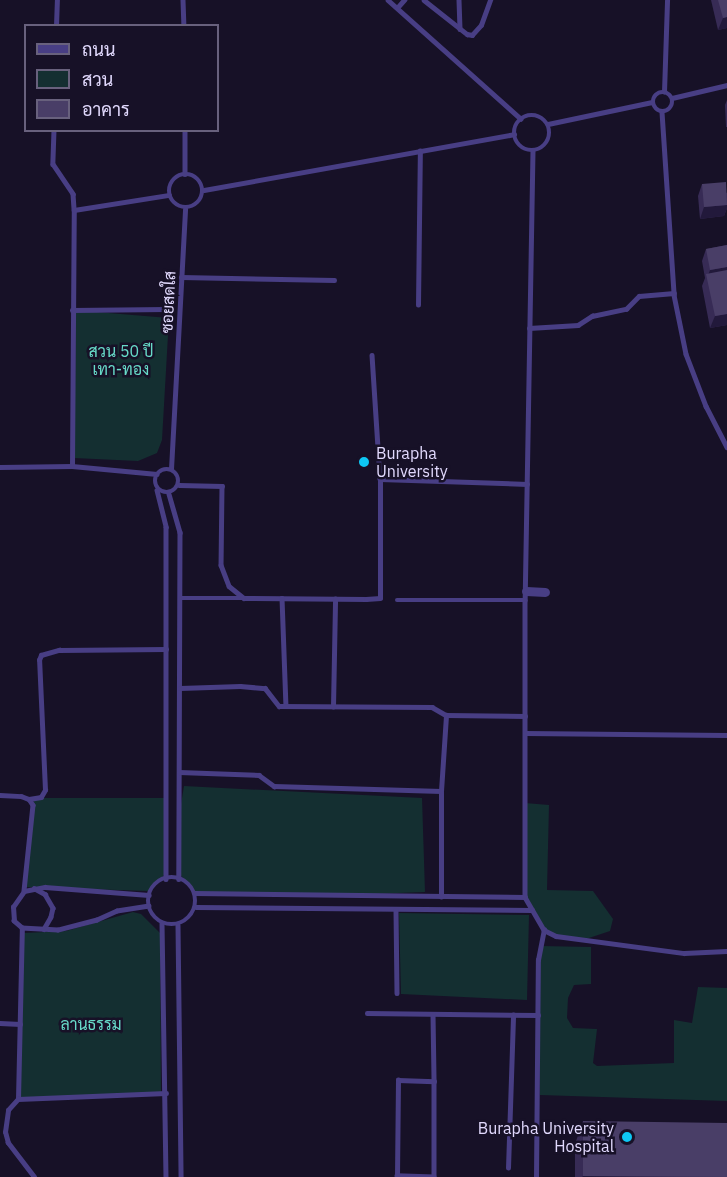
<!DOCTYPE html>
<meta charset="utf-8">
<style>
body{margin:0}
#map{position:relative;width:727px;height:1177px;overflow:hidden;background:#171127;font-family:"IBM Plex Sans",Sarabun,sans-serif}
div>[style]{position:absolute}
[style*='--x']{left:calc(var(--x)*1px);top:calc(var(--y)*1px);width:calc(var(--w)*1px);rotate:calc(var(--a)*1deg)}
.green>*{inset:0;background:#142f31}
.lane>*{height:4.5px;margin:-2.25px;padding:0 2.25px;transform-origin:2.25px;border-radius:2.25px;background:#483e84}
.lane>.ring{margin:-2.25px;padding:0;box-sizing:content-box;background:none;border:4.5px solid #483e84;border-radius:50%}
.street>*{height:9px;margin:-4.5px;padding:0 4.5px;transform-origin:4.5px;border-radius:4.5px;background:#483e84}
.wall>*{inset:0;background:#372b55}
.shaded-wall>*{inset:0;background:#22193b}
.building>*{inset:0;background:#493e67}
.dots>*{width:16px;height:16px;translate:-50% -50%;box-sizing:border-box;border:3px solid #171127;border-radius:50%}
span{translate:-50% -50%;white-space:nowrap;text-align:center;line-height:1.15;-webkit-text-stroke:5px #171127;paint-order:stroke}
.street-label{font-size:16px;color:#e1d9fd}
.park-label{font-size:16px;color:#67dbc9}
.poi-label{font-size:16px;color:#e1d9fd}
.left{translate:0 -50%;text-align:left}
.right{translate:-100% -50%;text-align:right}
.legend{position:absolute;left:24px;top:24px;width:195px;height:108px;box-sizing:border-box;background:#171127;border:2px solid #68617d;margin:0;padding:8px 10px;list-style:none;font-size:18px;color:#e1d9fd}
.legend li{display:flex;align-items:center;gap:12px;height:30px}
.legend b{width:30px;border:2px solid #68617d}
</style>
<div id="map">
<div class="green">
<i style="clip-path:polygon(72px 310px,169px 318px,162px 440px,157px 453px,138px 461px,74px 458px,76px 315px)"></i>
<i style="clip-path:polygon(184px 786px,422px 798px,425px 892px,345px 895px,195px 893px,179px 873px,179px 816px)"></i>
<i style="clip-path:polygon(34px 798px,166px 798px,166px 873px,148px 891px,24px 887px)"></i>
<i style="clip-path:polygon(525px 803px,549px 805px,547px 890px,593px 891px,613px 919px,610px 931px,583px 940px,556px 936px,540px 925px,527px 901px)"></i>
<i style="clip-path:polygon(133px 912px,141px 914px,160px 933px,161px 1093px,18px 1099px,24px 933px,66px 931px)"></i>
<i style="clip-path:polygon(399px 913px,529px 915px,527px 1000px,401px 994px)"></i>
<i style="clip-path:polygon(540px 946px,591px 947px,591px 984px,574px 985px,568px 998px,567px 1018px,573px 1028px,597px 1029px,593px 1063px,597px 1066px,674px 1063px,674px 1020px,692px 1023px,698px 987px,727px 988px,727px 1101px,540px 1095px)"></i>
</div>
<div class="lane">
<i style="--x:183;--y:0;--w:26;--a:88"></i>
<i style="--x:388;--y:0;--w:178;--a:41.8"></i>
<i style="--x:424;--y:0;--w:55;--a:38.3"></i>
<i style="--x:467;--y:34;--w:5;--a:11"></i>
<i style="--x:472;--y:35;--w:13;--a:-48"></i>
<i style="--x:481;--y:25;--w:27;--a:-70"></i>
<i style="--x:459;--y:0;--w:29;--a:88"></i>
<i style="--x:397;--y:8;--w:11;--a:-49"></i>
<i style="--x:56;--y:26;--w:26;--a:-88"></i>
<i class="ring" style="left:653px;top:92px;width:15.5px;height:15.5px"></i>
<i style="--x:664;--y:92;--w:92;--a:-88.1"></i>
<i style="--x:672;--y:98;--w:57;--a:-13.3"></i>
<i style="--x:662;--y:112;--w:183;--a:86.2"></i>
<i style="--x:674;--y:295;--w:60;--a:78.5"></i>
<i style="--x:686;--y:354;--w:56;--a:69"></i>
<i style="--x:706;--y:406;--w:46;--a:62.9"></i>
<i class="ring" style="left:514px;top:115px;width:31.5px;height:31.5px"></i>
<i style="--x:548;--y:124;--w:106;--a:-11.9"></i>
<i style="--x:54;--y:130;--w:34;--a:92"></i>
<i style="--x:53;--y:164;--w:36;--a:56"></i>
<i style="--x:73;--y:194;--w:16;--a:86"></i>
<i style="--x:185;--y:130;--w:44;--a:90"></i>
<i style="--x:533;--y:151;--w:449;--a:91"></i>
<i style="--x:525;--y:600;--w:297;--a:90"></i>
<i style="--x:525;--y:897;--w:38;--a:60"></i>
<i style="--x:544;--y:930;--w:13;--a:27"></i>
<i style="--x:556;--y:936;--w:129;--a:7.6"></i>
<i style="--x:684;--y:953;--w:43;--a:-2.7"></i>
<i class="ring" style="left:169px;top:174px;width:29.5px;height:29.5px"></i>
<i style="--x:204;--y:190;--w:315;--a:-10.2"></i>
<i style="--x:181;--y:277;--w:153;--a:1.1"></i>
<i style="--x:418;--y:305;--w:154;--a:-89.3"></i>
<i style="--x:72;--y:310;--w:94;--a:-0.6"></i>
<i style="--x:529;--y:328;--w:49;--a:-3.5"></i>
<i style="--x:578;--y:325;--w:17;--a:-33"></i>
<i style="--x:592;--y:316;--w:35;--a:-12"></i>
<i style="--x:626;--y:309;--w:18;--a:-45"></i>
<i style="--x:639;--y:296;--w:35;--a:-5"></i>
<i style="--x:372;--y:355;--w:124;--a:86.3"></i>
<i style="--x:72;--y:466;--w:256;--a:-89.6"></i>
<i style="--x:74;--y:210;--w:96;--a:-9"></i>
<i style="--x:0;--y:467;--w:72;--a:-0.8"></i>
<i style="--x:72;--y:466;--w:85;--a:5.4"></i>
<i class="ring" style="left:155px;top:469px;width:19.5px;height:19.5px"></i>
<i style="--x:171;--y:469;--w:260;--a:-86.9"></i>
<i style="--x:179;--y:485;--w:43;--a:1.3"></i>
<i style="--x:222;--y:486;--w:79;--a:90.7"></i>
<i style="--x:221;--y:565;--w:22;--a:69"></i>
<i style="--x:229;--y:586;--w:19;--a:39"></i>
<i style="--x:244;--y:598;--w:122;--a:0.5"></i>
<i style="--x:366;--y:599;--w:14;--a:-4"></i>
<i style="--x:380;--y:598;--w:119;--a:-90"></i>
<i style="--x:380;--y:479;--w:147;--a:1.9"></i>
<i style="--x:157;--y:490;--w:38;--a:76"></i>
<i style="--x:166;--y:527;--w:352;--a:90"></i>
<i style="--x:169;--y:494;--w:40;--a:74"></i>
<i style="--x:180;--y:532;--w:347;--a:90.2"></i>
<i style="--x:181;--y:598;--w:63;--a:0"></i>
<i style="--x:282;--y:598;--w:108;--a:87.9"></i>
<i style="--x:397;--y:600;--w:128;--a:0"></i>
<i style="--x:180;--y:688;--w:60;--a:-1.9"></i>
<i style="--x:240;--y:686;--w:25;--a:5"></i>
<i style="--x:265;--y:688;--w:23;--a:52"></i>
<i style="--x:279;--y:706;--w:153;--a:0.4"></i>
<i style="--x:432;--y:707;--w:16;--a:30"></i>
<i style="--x:446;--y:715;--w:79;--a:0.7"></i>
<i style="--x:333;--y:707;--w:108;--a:-88.9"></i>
<i style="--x:525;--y:733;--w:202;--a:0.6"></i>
<i style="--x:179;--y:772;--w:80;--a:2.1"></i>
<i style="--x:259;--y:775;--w:19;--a:36"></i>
<i style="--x:274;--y:786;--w:167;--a:1.7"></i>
<i style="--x:0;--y:795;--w:21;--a:3"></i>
<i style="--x:21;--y:796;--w:9;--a:21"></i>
<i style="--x:29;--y:799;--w:7;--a:56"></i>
<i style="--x:33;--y:805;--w:86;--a:96"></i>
<i style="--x:29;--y:799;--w:12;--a:-9"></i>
<i style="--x:41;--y:797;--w:8;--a:-60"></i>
<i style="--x:45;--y:790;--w:130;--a:-92.6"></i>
<i style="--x:39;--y:660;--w:5;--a:-68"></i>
<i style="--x:41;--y:655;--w:19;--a:-16"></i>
<i style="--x:59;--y:650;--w:107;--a:-0.5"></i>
<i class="ring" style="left:148px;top:877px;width:43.5px;height:43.5px"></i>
<i style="--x:34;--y:888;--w:13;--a:29"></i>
<i style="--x:45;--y:894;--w:16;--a:60"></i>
<i style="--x:53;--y:908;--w:9;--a:103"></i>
<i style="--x:51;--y:917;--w:14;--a:120"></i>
<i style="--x:195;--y:893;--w:330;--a:0.7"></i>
<i style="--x:441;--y:897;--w:106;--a:-90"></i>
<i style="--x:441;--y:791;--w:76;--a:-86.2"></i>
<i style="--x:149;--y:906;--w:32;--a:171"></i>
<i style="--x:117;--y:911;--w:22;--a:156"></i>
<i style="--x:97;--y:920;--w:40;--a:165.6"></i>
<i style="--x:58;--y:930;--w:36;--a:-177"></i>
<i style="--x:22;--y:928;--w:11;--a:-139"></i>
<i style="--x:14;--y:921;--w:14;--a:-94"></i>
<i style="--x:13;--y:907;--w:19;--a:-55"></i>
<i style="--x:24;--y:891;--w:21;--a:-11"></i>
<i style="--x:45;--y:887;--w:104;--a:4.4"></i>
<i style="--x:196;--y:907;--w:336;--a:0.5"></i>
<i style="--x:396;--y:910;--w:83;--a:89.3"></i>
<i style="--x:162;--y:923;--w:254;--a:89.1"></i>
<i style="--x:178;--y:925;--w:252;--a:89.3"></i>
<i style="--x:367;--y:1013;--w:171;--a:0.7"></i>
<i style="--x:433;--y:1014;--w:67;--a:89.1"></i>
<i style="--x:434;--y:1081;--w:96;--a:90"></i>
<i style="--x:434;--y:1177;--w:37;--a:-178"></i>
<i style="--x:397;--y:1176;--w:96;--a:-89.4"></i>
<i style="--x:398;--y:1080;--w:36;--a:2"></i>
<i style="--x:0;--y:1023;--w:20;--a:3"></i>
<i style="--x:18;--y:1099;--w:171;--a:-88.7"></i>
<i style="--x:508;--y:1168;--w:153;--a:-88.1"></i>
<i style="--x:34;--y:1177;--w:43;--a:-127.4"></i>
<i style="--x:8;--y:1143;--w:11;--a:-105"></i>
<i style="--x:5;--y:1132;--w:22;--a:-82"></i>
<i style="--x:8;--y:1110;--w:15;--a:-48"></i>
<i style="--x:18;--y:1099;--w:148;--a:-2.3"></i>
<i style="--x:536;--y:1177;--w:217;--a:-89.5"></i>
<i style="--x:538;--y:960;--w:31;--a:-79"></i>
</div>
<div class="street">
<i style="--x:526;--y:591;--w:19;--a:3"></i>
</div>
<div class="wall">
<i style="clip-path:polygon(711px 0,727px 0,727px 28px,718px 30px)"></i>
<i style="clip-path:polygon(727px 100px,727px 127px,726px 127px,725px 105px)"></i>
<i style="clip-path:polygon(702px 184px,727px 193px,727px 208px,724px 216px,700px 219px,698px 196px)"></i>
<i style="clip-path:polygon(727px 245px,727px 325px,710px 328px,702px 286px,705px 278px,702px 261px,706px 249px)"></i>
<i style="clip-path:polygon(583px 1121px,727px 1177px,575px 1177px,575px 1144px)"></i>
</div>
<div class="shaded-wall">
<i style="clip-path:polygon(727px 17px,727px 28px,718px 30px,723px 18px)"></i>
<i style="clip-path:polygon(727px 205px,727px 208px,724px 216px,700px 219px,704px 207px)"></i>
<i style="clip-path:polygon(727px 267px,727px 278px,707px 278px,710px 270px)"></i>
<i style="clip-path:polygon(727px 314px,727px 325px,710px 328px,715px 316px)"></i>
<i style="clip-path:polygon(583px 1176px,681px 1177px,582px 1177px)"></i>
</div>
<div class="building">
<i style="clip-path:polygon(718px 0,727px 0,727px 17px,723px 18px)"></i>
<i style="clip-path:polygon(726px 182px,727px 205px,704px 207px,702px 184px)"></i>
<i style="clip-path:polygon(727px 245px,727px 267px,710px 270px,706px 249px)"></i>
<i style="clip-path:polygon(727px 270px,727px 314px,715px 316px,706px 274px)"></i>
<i style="clip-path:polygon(583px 1121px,727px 1123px,727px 1177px,583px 1176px)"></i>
</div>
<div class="dots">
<i style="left:364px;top:462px;background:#0ec7f4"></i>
<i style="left:627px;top:1137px;background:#0ec7f4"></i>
</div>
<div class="street-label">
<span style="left:168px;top:302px;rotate:-87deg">ซอยสดใส</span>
</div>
<div class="park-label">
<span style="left:121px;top:360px">สวน 50 ปี<br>เทา-ทอง</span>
<span style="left:91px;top:1024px">ลานธรรม</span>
</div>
<div class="poi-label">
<span class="left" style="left:376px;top:462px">Burapha<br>University</span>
<span class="right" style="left:614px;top:1137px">Burapha University<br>Hospital</span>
</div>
<ul class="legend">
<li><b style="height:8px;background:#483e84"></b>ถนน</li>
<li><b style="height:16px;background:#142f31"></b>สวน</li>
<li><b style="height:16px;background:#493e67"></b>อาคาร</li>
</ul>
</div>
